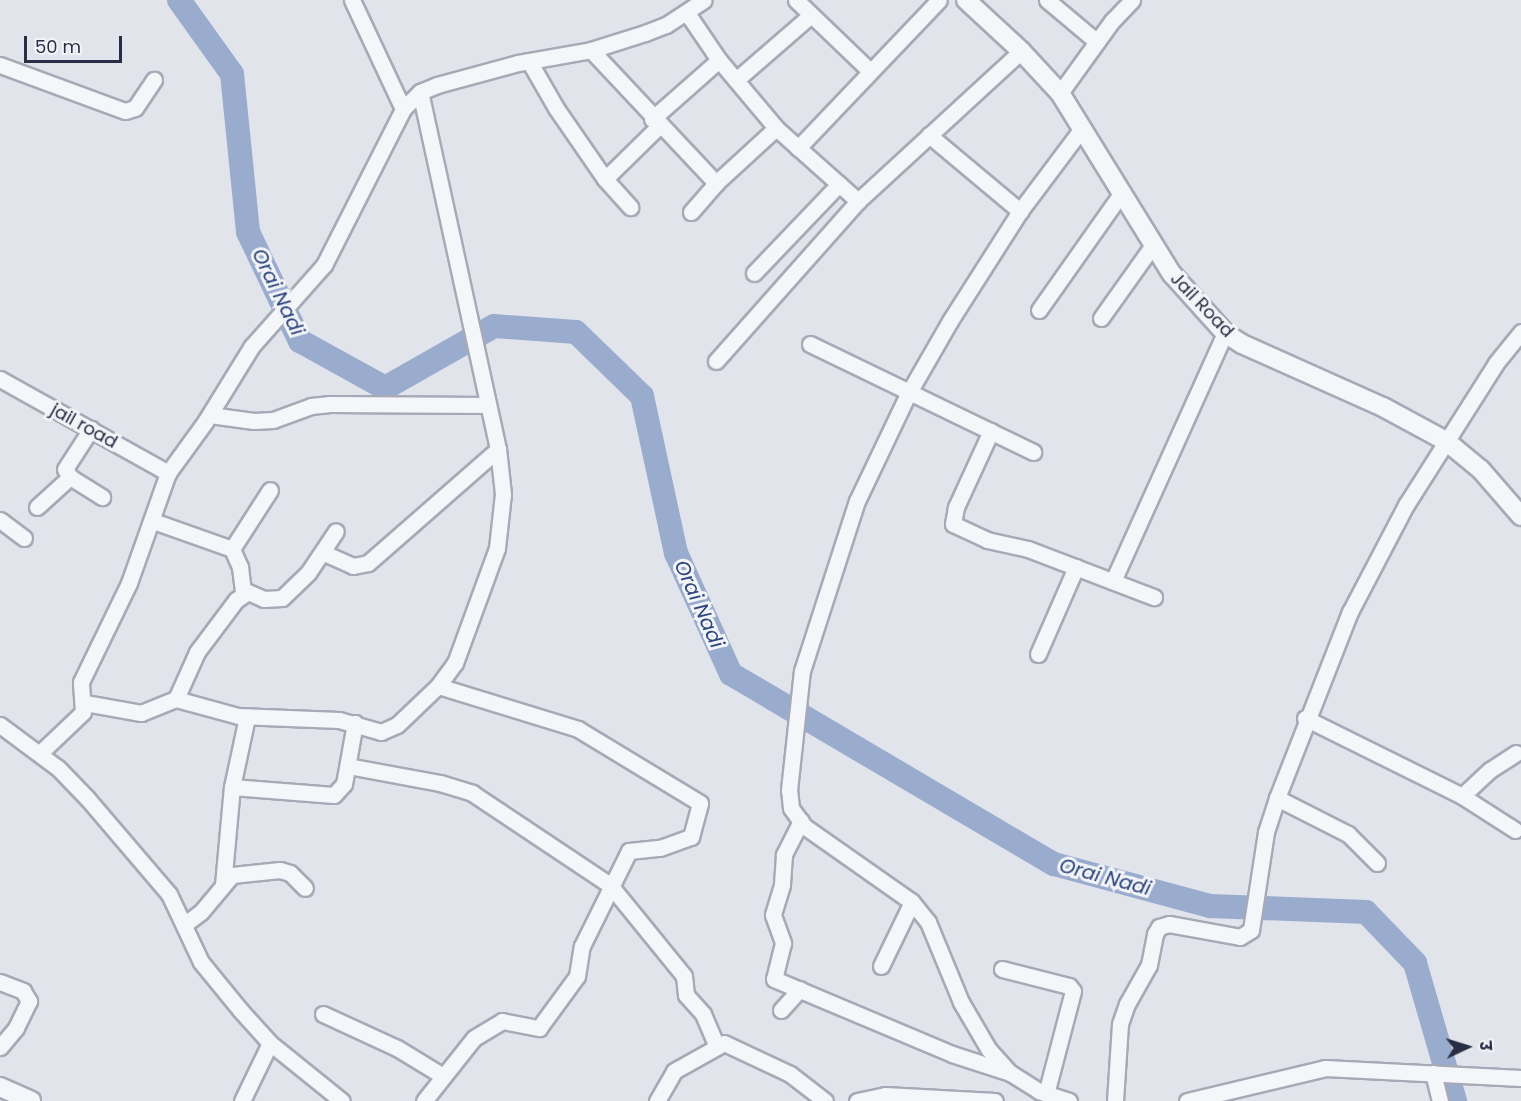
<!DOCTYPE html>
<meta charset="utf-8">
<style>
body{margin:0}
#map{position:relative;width:1521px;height:1101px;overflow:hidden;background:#e2e4eb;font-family:Poppins,"Noto Sans Devanagari",sans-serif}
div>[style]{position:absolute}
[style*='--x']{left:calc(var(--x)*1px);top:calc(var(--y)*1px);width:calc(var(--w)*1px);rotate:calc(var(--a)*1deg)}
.river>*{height:24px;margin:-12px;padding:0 12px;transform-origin:12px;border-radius:12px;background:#9aacce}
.roads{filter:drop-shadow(2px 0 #a6aab6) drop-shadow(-2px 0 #a6aab6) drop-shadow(0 2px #a6aab6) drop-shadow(0 -2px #a6aab6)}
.minor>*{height:15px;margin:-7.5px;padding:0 7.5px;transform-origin:7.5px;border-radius:7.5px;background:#f5f6f9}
.tertiary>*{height:18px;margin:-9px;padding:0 9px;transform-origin:9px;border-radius:9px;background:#f5f6f9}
span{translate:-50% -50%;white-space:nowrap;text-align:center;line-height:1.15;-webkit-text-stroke:6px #f2f4f8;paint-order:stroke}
.street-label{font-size:18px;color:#282e45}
.water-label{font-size:20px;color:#2e467d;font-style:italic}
.north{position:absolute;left:1437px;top:1017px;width:60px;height:60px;-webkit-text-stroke:4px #f2f4f8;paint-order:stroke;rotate:86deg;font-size:16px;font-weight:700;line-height:24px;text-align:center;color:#282e45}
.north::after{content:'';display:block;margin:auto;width:21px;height:27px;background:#282e45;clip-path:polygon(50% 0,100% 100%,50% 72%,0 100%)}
.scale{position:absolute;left:24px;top:36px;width:98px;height:27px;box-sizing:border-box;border:3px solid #282e45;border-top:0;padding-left:8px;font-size:18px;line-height:21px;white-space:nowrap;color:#282e45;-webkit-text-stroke:4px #f2f4f8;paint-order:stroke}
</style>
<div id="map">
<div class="river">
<i style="--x:179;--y:0;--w:91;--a:54.4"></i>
<i style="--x:232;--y:74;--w:159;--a:84.2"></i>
<i style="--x:248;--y:232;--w:121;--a:64.5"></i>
<i style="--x:300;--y:341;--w:97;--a:28.9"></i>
<i style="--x:385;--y:388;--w:125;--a:-29.6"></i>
<i style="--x:494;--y:326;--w:82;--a:4.2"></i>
<i style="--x:576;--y:332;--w:92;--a:44.1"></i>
<i style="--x:642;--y:396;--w:161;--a:77.8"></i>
<i style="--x:676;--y:553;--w:133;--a:65.6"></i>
<i style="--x:731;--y:674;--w:375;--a:30.5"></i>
<i style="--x:1054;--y:864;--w:162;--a:15.1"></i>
<i style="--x:1210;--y:906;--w:156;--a:2.2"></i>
<i style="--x:1366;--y:912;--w:71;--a:46.1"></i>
<i style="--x:1415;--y:963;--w:144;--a:73.8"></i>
</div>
<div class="roads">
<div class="minor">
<i style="--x:352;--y:0;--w:120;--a:64.9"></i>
<i style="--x:796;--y:0;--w:103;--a:43.8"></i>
<i style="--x:1047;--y:0;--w:65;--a:40"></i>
<i style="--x:687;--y:13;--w:57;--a:55.8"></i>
<i style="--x:719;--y:60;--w:89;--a:50"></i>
<i style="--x:776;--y:128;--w:110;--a:41.7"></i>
<i style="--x:591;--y:50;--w:183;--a:46.8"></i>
<i style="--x:529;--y:61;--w:54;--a:60.1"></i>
<i style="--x:556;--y:108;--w:86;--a:55.4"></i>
<i style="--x:605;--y:179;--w:38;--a:48"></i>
<i style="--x:0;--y:65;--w:133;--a:20.2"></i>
<i style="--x:125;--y:111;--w:10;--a:-17"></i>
<i style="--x:135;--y:108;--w:34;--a:-56"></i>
<i style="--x:736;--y:80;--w:99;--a:-40.9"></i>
<i style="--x:1060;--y:93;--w:89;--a:-54.2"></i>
<i style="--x:1112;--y:21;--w:29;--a:-46"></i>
<i style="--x:652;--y:119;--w:89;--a:-41.4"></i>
<i style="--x:929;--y:135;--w:119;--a:39.9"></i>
<i style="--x:798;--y:148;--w:204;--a:-46.4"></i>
<i style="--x:605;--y:179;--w:76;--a:-44.5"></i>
<i style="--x:691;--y:212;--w:38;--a:-49"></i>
<i style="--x:716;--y:183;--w:81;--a:-42.5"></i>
<i style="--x:754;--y:273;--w:123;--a:-46.3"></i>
<i style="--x:1039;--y:310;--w:141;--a:-54.8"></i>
<i style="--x:1101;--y:318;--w:90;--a:-54.5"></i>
<i style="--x:810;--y:344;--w:248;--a:25.8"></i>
<i style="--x:716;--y:361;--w:214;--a:-48.4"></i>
<i style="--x:858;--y:201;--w:222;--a:-42.6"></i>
<i style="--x:0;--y:379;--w:193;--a:29.2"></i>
<i style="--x:210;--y:415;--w:44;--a:7.8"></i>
<i style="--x:254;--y:421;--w:19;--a:-3"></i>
<i style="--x:273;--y:420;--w:40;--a:-20.2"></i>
<i style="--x:311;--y:406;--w:19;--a:-6"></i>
<i style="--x:330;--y:404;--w:158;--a:0.4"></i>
<i style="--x:991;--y:431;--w:84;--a:114.7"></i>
<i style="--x:956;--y:507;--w:17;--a:100"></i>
<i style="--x:953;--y:524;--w:38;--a:25"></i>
<i style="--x:987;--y:540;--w:42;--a:12.4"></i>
<i style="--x:1028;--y:549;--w:135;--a:20.9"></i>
<i style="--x:70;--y:477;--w:38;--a:32"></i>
<i style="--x:37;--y:507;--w:45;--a:-42.3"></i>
<i style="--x:70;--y:477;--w:9;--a:-122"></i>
<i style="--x:65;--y:469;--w:48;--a:-57"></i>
<i style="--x:0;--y:520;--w:30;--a:37"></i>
<i style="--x:153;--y:521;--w:84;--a:19.5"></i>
<i style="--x:232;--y:549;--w:20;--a:66"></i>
<i style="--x:240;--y:567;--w:26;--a:83"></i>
<i style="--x:232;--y:549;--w:70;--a:-57.2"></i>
<i style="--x:324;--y:553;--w:32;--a:24"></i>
<i style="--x:353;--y:566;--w:15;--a:-11"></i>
<i style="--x:368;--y:563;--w:173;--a:-41.2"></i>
<i style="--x:1113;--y:581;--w:272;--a:-65.7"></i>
<i style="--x:1038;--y:654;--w:95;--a:-66.4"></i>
<i style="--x:176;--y:699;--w:51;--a:-65.9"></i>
<i style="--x:197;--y:652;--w:65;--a:-53.1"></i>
<i style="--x:236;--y:600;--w:14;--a:-34"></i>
<i style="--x:248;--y:592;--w:17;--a:24"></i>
<i style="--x:264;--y:599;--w:18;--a:-3"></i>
<i style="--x:282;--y:598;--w:36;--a:-44"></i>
<i style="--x:308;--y:573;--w:50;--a:-56.3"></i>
<i style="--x:85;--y:703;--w:57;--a:10.1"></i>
<i style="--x:141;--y:713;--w:38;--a:-22"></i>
<i style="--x:176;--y:699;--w:64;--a:15.3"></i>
<i style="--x:238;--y:716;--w:101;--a:2.3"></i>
<i style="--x:339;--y:720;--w:44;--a:15.9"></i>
<i style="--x:381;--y:732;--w:17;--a:-24"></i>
<i style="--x:397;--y:725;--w:57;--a:-43.6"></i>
<i style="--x:438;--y:686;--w:29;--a:-54"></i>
<i style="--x:455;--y:663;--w:122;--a:-69.9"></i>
<i style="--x:497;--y:548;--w:54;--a:-83.7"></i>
<i style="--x:503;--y:494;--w:45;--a:-96.3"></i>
<i style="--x:498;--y:449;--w:365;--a:-102.3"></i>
<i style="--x:1305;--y:718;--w:175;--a:26.4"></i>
<i style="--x:1462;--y:796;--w:63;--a:32.7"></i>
<i style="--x:0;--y:725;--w:72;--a:36.6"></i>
<i style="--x:58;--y:768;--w:42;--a:46"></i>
<i style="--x:87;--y:798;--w:126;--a:49.5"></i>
<i style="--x:169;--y:894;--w:75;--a:64.8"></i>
<i style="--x:201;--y:962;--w:63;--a:50.8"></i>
<i style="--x:241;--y:1011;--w:43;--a:47.8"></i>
<i style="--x:270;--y:1043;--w:92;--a:38.9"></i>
<i style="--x:40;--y:753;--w:59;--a:-43.6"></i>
<i style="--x:83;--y:712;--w:30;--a:-94"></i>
<i style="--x:81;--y:682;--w:110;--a:-64.1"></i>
<i style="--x:129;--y:583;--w:117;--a:-70.5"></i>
<i style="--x:168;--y:473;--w:63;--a:-54"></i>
<i style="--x:205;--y:422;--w:89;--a:-58.3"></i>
<i style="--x:252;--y:346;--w:108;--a:-48.4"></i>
<i style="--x:324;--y:265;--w:175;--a:-63.1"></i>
<i style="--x:403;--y:109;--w:24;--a:-45"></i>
<i style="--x:420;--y:92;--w:18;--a:-22"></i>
<i style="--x:437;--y:85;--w:84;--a:-15.2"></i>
<i style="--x:518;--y:63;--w:74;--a:-10.1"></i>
<i style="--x:591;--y:50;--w:57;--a:-17.5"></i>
<i style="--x:645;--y:33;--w:22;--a:-21"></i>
<i style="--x:666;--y:25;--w:45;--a:-33.3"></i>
<i style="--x:348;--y:766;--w:94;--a:10.5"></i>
<i style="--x:440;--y:783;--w:34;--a:17"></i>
<i style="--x:472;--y:793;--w:166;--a:33.7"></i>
<i style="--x:610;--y:885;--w:117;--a:50.9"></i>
<i style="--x:684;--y:976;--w:19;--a:84"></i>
<i style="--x:686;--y:995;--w:25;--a:48"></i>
<i style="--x:703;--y:1014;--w:34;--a:67"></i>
<i style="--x:232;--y:787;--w:102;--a:4.5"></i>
<i style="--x:334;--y:795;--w:15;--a:-48"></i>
<i style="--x:344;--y:784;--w:62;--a:-79.8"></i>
<i style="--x:1462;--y:796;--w:38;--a:-43"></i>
<i style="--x:1490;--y:770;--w:31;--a:-33"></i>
<i style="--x:1277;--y:798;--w:80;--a:26.9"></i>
<i style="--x:1348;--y:834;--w:41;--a:45"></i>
<i style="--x:801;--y:821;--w:38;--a:117"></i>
<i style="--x:784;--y:855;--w:30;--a:94"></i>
<i style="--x:782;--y:885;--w:31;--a:107"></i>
<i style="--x:773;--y:915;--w:30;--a:70"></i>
<i style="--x:783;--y:943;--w:37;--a:104"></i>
<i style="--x:774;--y:979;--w:193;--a:22.8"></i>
<i style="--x:952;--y:1054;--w:61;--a:18.1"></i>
<i style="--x:223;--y:885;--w:98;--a:-84.8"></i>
<i style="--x:232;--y:787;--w:72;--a:-77.9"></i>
<i style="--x:185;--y:924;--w:20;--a:-37"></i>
<i style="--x:201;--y:912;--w:48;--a:-50"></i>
<i style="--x:232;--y:875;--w:48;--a:-5.9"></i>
<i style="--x:280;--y:870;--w:10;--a:17"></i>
<i style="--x:290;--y:873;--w:21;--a:45"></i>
<i style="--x:881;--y:966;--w:71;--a:-64.2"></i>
<i style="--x:1002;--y:969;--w:69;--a:14.2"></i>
<i style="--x:1069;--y:986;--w:6;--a:51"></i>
<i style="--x:1073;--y:991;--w:106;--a:104.7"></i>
<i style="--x:0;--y:982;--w:25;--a:21"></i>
<i style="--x:23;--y:991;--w:12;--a:59"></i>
<i style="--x:29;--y:1001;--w:30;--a:116"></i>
<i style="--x:16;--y:1028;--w:25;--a:130"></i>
<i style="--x:781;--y:1010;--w:28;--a:-48"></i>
<i style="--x:323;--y:1014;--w:81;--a:24.7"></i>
<i style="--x:397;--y:1048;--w:54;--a:31.3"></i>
<i style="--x:1433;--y:1073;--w:29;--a:76"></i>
<i style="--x:242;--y:1101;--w:64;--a:-64.2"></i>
<i style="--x:424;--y:1101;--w:80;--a:-51.6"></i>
<i style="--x:474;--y:1038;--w:33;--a:-31"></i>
<i style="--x:502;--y:1021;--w:38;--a:11"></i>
<i style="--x:539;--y:1028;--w:64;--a:-53.8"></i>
<i style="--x:577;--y:976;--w:30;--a:-81"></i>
<i style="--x:582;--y:946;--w:106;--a:-63.7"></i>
<i style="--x:629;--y:851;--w:31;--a:-6"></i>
<i style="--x:660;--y:848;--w:33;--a:-20"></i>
<i style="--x:691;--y:837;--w:35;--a:-75"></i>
<i style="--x:700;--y:803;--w:143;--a:-148.8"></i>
<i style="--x:578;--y:729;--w:146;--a:-162.9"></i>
<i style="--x:657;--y:1101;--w:34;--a:-60"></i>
<i style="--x:674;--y:1071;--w:57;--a:-29.2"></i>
<i style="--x:724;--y:1043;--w:73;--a:25.2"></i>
<i style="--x:790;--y:1074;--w:44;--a:37.6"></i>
<i style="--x:857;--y:1101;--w:29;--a:-12"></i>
<i style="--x:885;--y:1095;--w:110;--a:3.1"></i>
<i style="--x:1069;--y:1101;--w:32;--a:-162"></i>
<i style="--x:1039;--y:1091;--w:34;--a:-148"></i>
<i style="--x:1010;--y:1073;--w:31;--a:-132"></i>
<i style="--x:989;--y:1050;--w:56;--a:-120.3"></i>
<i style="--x:961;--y:1002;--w:87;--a:-112.4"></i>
<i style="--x:928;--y:922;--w:26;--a:-129"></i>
<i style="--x:912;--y:902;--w:132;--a:-144.9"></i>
<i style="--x:804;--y:826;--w:22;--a:-126"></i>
<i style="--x:791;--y:808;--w:18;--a:-96"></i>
<i style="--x:789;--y:790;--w:120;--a:-83.8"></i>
<i style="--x:802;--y:671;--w:179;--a:-72.1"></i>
<i style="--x:857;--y:501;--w:119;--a:-64.5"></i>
<i style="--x:908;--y:394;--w:84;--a:-60.1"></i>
<i style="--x:950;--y:321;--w:130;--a:-57.5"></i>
<i style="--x:1020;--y:211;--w:100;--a:-53.1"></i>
<i style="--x:1115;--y:1101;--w:77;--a:-86.3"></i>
<i style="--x:1120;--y:1024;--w:21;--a:-71"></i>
<i style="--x:1127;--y:1004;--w:45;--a:-60.6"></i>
<i style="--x:1149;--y:965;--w:32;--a:-79"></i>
<i style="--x:1155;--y:934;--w:8;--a:-60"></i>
<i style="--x:1159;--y:927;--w:10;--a:-17"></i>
<i style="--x:1169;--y:924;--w:72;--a:10.4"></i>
<i style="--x:1240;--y:937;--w:13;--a:-32"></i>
<i style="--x:1251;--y:930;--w:99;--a:-81.3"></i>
<i style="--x:1266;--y:832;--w:36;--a:-72"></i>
<i style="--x:1277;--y:798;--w:200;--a:-68.6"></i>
<i style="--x:1350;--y:612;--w:121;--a:-62.4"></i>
<i style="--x:1406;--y:505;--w:168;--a:-57.6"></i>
<i style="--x:1496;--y:363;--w:40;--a:-51"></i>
<i style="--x:1187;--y:1101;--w:142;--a:-13.4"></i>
<i style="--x:1325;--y:1068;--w:196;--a:2.9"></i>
</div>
<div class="tertiary">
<i style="--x:966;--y:0;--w:75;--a:42.8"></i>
<i style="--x:1021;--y:51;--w:57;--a:47.1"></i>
<i style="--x:1060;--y:93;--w:213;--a:58.3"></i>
<i style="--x:1172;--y:274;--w:79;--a:48.1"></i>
<i style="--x:1225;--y:333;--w:20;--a:33"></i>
<i style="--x:1242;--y:344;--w:154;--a:24.1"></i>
<i style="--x:1383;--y:407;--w:72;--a:28.4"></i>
<i style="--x:1446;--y:441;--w:45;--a:39.6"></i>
<i style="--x:1481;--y:470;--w:61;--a:49"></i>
<i style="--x:0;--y:1087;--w:34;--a:24"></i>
</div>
</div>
<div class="street-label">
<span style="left:1202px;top:305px;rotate:46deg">Jail Road</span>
<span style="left:84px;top:426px;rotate:29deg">jail road</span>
</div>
<div class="water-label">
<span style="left:278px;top:292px;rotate:64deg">Orai Nadi</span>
<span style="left:699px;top:604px;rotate:66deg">Orai Nadi</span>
<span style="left:1105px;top:877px;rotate:15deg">Orai Nadi</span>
</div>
<div class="north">उ</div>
<div class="scale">50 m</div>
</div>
